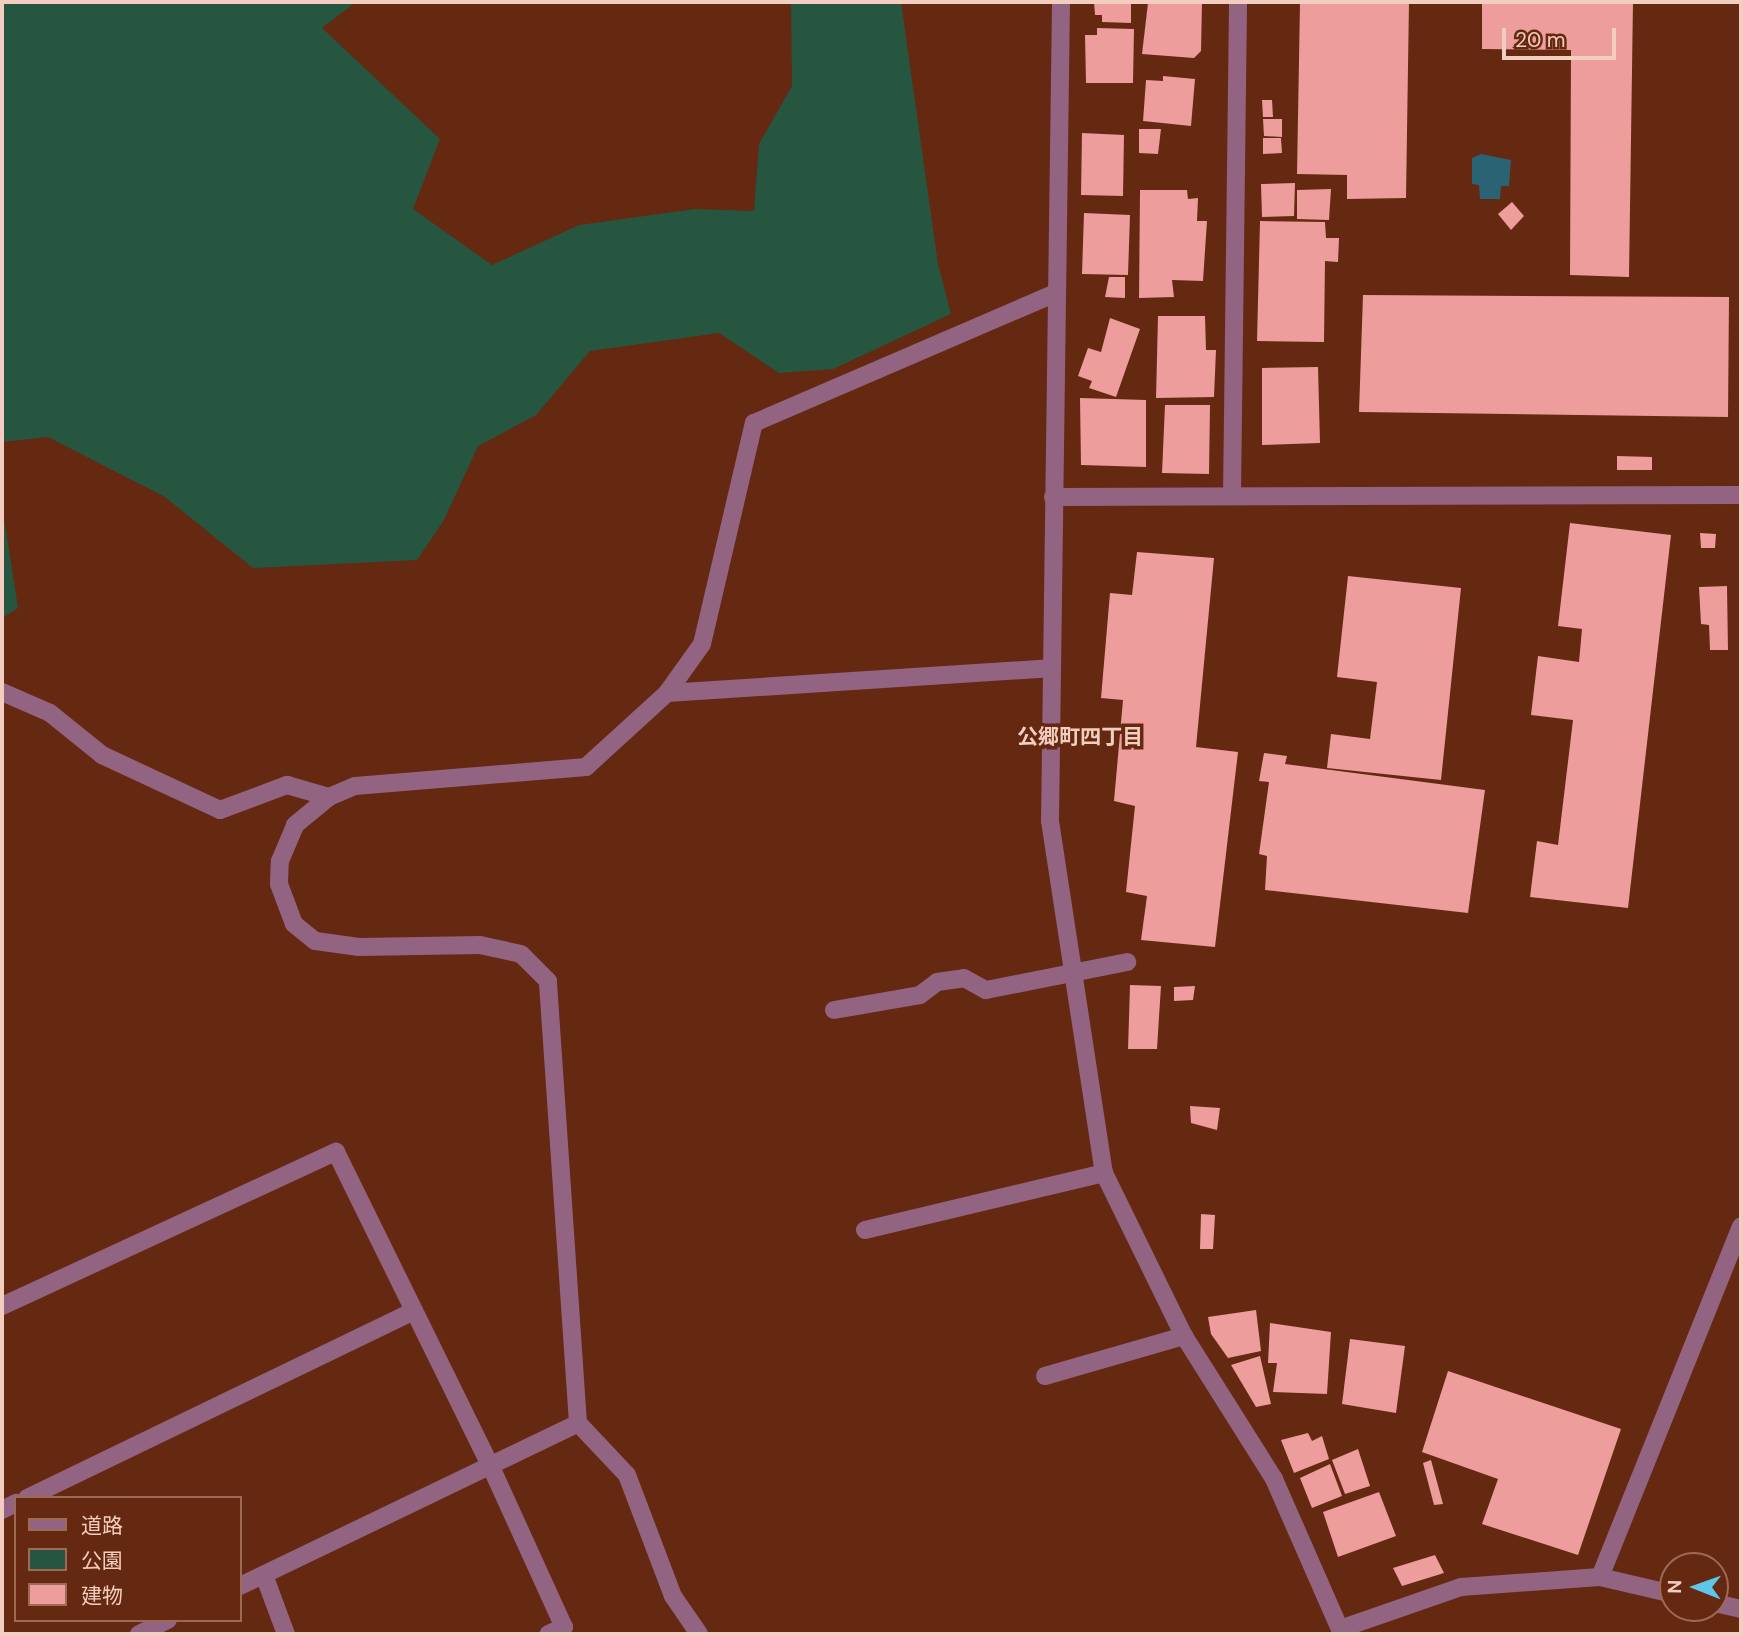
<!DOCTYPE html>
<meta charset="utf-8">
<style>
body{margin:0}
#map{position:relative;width:1743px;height:1636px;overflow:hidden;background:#652810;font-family:"DM Sans","Noto Sans JP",sans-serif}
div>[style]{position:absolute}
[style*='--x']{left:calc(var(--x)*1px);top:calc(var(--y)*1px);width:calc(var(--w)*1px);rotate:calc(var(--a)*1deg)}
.green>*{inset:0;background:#26563f}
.water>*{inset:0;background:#296374}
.building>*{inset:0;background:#ec9d9c}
.minor>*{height:18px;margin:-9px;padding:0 9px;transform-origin:9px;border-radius:9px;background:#936382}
span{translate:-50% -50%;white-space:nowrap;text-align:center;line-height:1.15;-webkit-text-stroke:7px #652810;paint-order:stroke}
.neighbourhood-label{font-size:21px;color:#f3cdbf;font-weight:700}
.frame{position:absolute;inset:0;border:4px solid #f3cdbf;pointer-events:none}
.legend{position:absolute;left:14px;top:1496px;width:228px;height:126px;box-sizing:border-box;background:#652810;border:2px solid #9e6a56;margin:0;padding:9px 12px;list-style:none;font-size:21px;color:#f3cdbf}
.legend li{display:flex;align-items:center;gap:14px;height:35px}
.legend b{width:35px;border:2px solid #9e6a56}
.north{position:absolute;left:1659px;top:1552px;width:70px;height:70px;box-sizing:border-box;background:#652810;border:2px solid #9e6a56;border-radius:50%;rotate:271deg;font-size:19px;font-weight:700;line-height:28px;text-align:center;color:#f3cdbf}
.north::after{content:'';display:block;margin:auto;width:24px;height:32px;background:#5cc7e8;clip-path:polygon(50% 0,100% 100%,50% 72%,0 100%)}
.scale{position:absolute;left:1502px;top:28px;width:114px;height:32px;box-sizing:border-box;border:4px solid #f3cdbf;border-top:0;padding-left:9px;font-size:21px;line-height:24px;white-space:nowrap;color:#f3cdbf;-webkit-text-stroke:5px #652810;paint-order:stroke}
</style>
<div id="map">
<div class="green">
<i style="clip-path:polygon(2px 2px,356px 2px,322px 28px,440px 139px,413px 209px,492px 265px,579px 225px,695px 209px,754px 211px,759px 144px,792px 86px,791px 2px,901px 2px,938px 264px,951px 314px,833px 369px,779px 373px,719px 333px,590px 351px,536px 415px,478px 446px,444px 520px,417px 560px,253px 568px,165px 497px,48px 437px,2px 442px)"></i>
<i style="clip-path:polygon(2px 505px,18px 608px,2px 618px)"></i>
</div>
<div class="water">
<i style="clip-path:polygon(1481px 154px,1511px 160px,1509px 186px,1501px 186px,1500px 199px,1480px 199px,1479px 185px,1472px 184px,1472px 158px)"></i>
</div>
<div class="building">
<i style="clip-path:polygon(1094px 2px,1131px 2px,1131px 23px,1102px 22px,1102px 15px,1095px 15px)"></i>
<i style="clip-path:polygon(1202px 2px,1201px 51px,1194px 58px,1142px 54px,1148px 3px)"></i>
<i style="clip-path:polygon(1300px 2px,1409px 2px,1406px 198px,1347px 199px,1347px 175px,1297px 174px)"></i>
<i style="clip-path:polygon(1482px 2px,1633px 2px,1629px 277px,1570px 275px,1571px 50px,1482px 49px)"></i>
<i style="clip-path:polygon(1097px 28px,1134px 29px,1133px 83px,1086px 83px,1085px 35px,1097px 35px)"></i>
<i style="clip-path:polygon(1163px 76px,1195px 79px,1191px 126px,1143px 121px,1146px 80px,1163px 81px)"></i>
<i style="clip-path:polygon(1262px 100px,1272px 100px,1273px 117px,1263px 117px)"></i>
<i style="clip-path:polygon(1263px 119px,1282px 119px,1282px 137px,1264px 136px)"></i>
<i style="clip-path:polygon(1139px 129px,1161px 129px,1158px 154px,1139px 153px)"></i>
<i style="clip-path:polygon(1082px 133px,1124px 135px,1123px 196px,1081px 195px)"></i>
<i style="clip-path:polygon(1263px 138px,1281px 138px,1282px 153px,1263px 154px)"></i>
<i style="clip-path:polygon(1295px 183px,1294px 216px,1262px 217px,1261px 184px)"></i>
<i style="clip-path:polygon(1331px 189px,1329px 220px,1297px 219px,1297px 190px)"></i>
<i style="clip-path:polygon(1140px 190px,1187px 190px,1188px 199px,1198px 198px,1197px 221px,1207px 221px,1203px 281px,1172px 280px,1174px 297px,1139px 298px)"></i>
<i style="clip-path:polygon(1512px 202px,1524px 216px,1511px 230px,1498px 214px)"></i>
<i style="clip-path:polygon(1084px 213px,1130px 215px,1128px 275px,1082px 274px)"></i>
<i style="clip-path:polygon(1260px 221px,1325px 222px,1326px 238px,1339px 238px,1338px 262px,1325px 261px,1324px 342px,1257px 341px)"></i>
<i style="clip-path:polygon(1109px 277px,1125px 277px,1125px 298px,1105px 297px)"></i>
<i style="clip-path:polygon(1363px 295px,1729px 297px,1728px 417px,1359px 412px)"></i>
<i style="clip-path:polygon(1158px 316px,1205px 316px,1206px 350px,1216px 350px,1214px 397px,1156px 398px)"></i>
<i style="clip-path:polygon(1110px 318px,1140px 329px,1116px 397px,1089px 388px,1092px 381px,1078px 376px,1088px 348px,1101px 352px)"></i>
<i style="clip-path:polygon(1318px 367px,1320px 443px,1262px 445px,1262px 368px)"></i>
<i style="clip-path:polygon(1080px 398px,1146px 400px,1146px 467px,1081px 465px)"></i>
<i style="clip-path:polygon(1165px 405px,1210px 405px,1209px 474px,1162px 473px)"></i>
<i style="clip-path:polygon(1617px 456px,1652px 457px,1652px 470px,1617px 470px)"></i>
<i style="clip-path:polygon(1570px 523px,1671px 535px,1628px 908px,1530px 897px,1537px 841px,1558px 845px,1573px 720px,1531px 715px,1538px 656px,1579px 662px,1582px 629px,1558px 626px)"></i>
<i style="clip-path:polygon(1700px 533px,1716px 534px,1715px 548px,1701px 548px)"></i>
<i style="clip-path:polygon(1137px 552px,1214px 558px,1196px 747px,1238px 752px,1215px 947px,1141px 940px,1147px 896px,1126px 892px,1135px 806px,1114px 801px,1123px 700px,1101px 698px,1110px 593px,1132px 595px)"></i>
<i style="clip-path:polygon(1348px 576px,1461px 588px,1441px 780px,1327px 768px,1331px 734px,1370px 739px,1377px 682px,1337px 677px)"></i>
<i style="clip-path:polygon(1727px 586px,1728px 650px,1710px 650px,1709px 625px,1701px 624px,1699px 587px)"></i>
<i style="clip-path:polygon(1264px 753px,1287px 756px,1285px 764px,1485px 790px,1468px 913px,1265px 890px,1267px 856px,1259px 854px,1269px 782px,1259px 781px)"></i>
<i style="clip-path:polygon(1130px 985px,1161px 986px,1157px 1049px,1128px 1049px)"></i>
<i style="clip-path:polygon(1195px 986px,1193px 1000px,1174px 1001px,1174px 987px)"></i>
<i style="clip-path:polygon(1190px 1106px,1220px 1108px,1217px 1130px,1191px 1123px)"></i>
<i style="clip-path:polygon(1201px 1214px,1215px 1215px,1213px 1249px,1200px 1249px)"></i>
<i style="clip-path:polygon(1256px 1310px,1261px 1351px,1228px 1358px,1211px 1334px,1208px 1317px)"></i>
<i style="clip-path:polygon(1270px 1323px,1331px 1332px,1327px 1394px,1273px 1392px,1277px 1363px,1268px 1363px)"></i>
<i style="clip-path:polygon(1350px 1339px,1405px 1346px,1396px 1413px,1342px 1404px)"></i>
<i style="clip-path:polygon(1260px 1356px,1271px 1404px,1256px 1407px,1231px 1365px)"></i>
<i style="clip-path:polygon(1448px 1371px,1621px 1429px,1578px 1555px,1482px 1524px,1498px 1479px,1422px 1452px)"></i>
<i style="clip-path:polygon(1308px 1433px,1312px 1441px,1322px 1436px,1329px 1459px,1294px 1473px,1281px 1440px)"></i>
<i style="clip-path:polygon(1358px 1449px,1370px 1486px,1345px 1494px,1332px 1460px)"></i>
<i style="clip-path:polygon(1431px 1460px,1443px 1504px,1434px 1505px,1423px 1463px)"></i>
<i style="clip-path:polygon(1330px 1464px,1342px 1496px,1312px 1508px,1300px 1478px)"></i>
<i style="clip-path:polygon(1379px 1492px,1396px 1536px,1338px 1557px,1323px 1512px)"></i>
<i style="clip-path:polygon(1435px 1555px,1444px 1573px,1402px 1586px,1393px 1568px)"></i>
</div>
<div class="minor">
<i style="--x:1061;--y:2;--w:819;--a:90.77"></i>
<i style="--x:1050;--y:821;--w:356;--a:81.3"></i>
<i style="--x:1104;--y:1173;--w:182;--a:63.9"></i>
<i style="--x:1184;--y:1336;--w:169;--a:57.8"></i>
<i style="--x:1274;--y:1479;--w:169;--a:66.3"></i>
<i style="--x:1232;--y:496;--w:494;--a:-89.3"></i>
<i style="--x:1053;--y:497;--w:688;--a:-0.17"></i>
<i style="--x:2;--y:692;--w:52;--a:23.6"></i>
<i style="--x:50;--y:713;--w:67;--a:38.9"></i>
<i style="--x:102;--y:755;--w:130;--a:25"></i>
<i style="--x:220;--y:810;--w:72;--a:-20.5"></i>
<i style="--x:287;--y:785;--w:44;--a:15.9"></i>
<i style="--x:667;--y:693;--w:384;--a:-3.7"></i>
<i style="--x:834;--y:1010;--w:87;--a:-9.9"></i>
<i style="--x:920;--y:995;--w:21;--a:-37"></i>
<i style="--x:937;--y:982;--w:27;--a:-8"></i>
<i style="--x:964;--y:978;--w:25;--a:29"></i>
<i style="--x:986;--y:990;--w:144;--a:-11.2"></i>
<i style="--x:865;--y:1230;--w:246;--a:-13.4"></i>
<i style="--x:2;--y:1306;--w:368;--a:-24.8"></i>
<i style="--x:336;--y:1152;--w:351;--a:63.8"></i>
<i style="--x:491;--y:1467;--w:176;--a:65.5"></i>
<i style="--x:564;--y:1627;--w:17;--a:156"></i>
<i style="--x:1045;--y:1376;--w:145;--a:-16.1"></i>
<i style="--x:578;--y:1423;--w:71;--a:46.7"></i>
<i style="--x:627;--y:1475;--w:129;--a:69.2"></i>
<i style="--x:673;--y:1596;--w:46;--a:55.6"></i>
<i style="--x:27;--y:1498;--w:430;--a:-25.8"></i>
<i style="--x:2;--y:1510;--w:16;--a:-27"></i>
<i style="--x:264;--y:1575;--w:63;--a:69.6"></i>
<i style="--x:1600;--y:1577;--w:378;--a:-68.1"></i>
<i style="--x:240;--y:1586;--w:375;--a:-25.7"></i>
<i style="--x:578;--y:1423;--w:443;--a:-93.9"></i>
<i style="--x:548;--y:981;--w:38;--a:-135"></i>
<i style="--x:521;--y:954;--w:42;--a:-167.6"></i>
<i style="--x:480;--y:945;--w:121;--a:179.1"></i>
<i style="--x:359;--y:947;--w:44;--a:-172.2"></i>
<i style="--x:315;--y:941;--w:27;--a:-141"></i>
<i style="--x:294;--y:924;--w:43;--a:-110.6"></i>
<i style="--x:279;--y:884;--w:23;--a:-88"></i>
<i style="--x:280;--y:861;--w:39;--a:-67"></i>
<i style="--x:295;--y:825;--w:44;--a:-39.5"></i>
<i style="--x:329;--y:797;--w:28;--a:-23"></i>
<i style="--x:355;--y:786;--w:232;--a:-4.7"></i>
<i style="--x:586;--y:767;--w:110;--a:-42.4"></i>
<i style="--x:667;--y:693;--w:60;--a:-54.5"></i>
<i style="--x:702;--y:644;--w:227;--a:-76.8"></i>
<i style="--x:754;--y:423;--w:329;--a:-23.3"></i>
<i style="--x:1715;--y:1603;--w:27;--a:13"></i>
<i style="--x:1340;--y:1629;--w:128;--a:-19.1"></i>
<i style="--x:1461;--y:1587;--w:139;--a:-4.1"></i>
<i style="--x:1600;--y:1577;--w:75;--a:13.1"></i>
<i style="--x:139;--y:1634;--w:32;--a:-26"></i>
</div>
<div class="neighbourhood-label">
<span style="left:1080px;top:737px">公郷町四丁目</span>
</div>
<div class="frame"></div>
<ul class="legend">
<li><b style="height:9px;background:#936382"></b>道路</li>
<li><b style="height:19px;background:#26563f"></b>公園</li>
<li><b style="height:19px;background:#ec9d9c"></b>建物</li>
</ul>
<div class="north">N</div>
<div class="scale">20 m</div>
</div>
